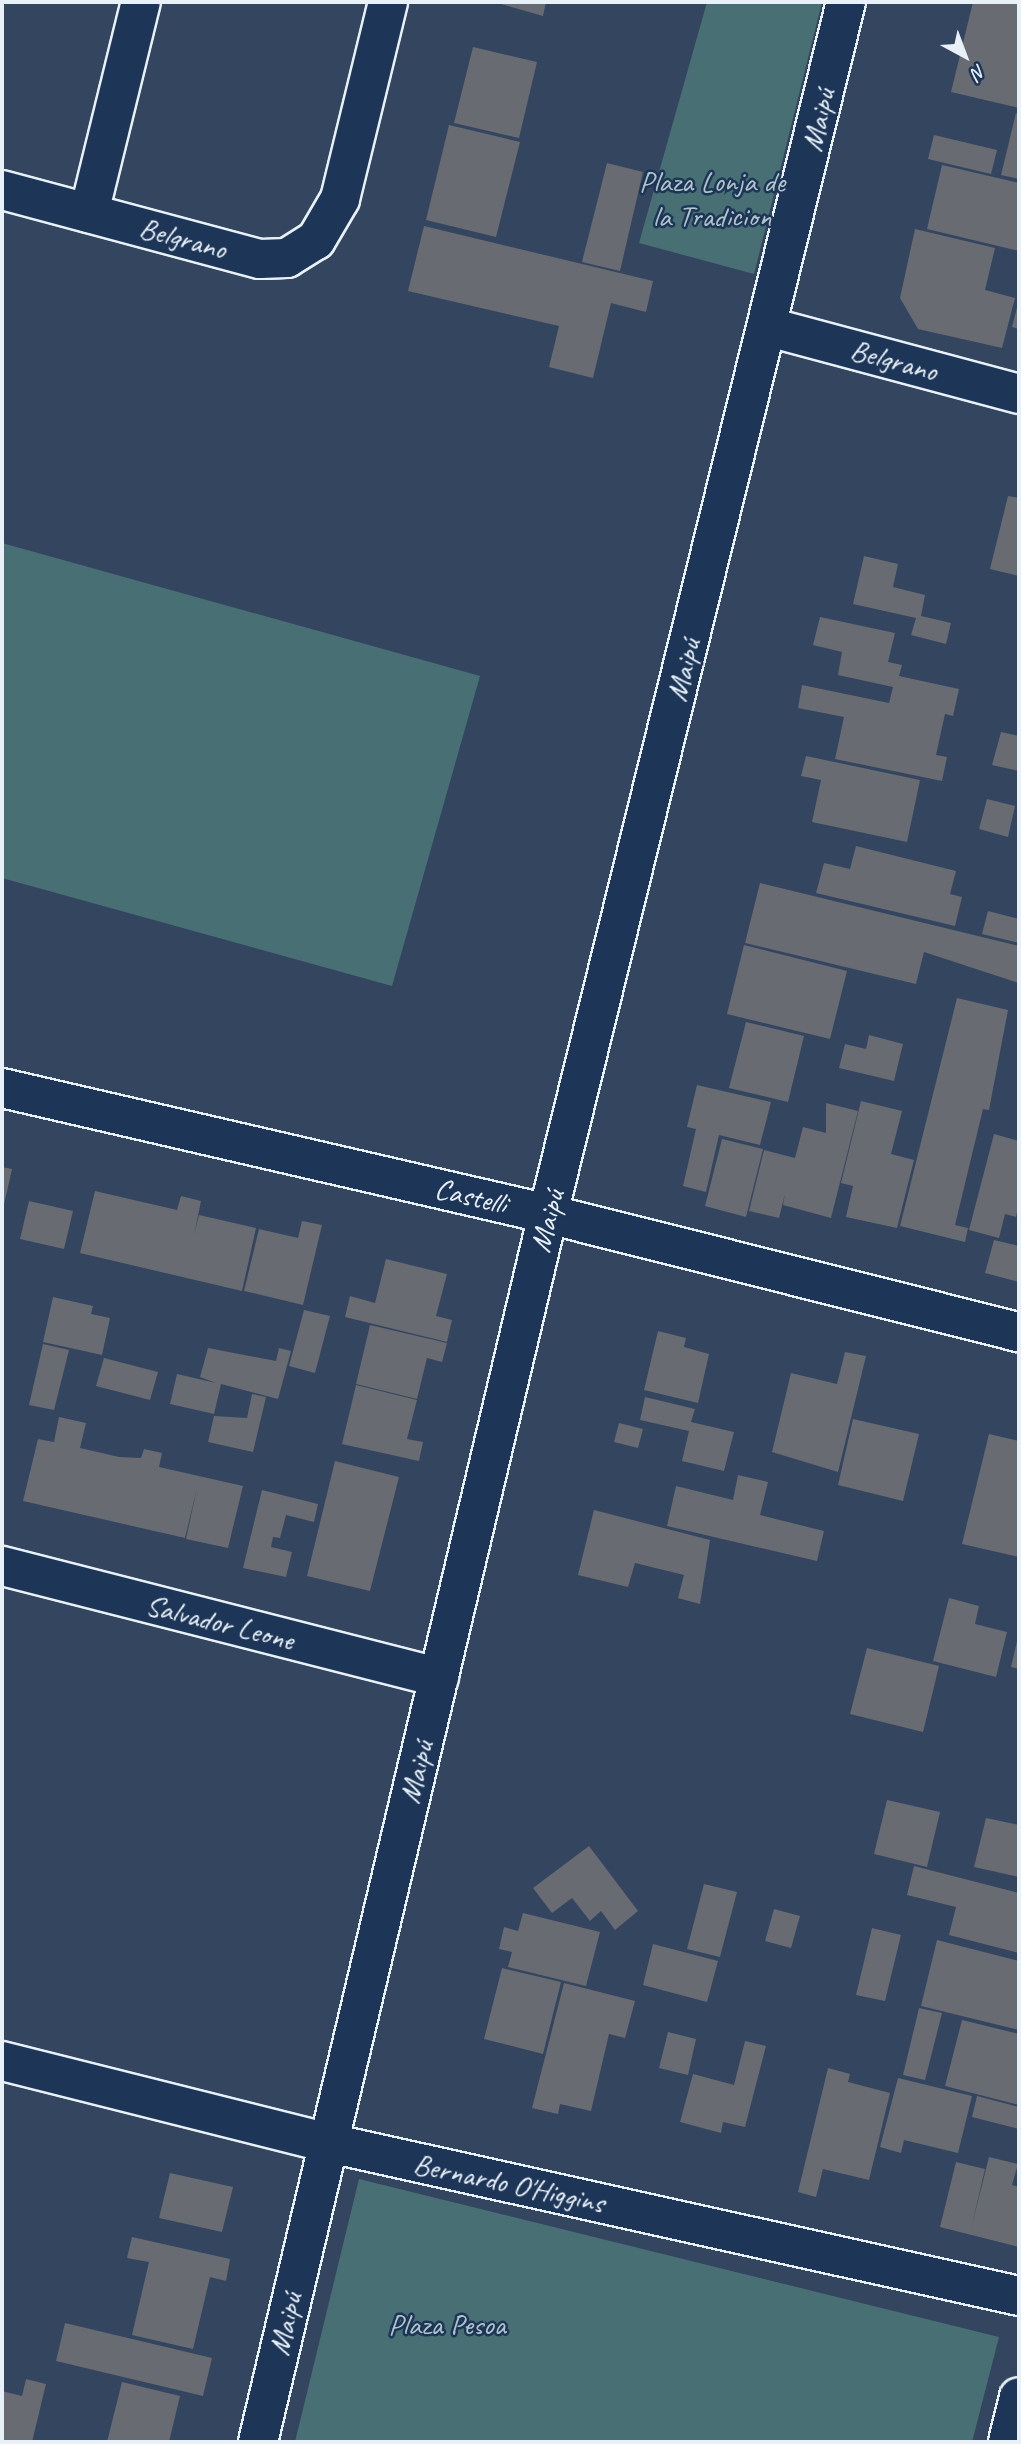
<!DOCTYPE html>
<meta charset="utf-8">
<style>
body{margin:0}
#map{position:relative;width:1021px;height:2444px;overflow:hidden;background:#34455f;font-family:Caveat,sans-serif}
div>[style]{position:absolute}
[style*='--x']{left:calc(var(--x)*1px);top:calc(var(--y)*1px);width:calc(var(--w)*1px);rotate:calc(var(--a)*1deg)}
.green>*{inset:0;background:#487074}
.building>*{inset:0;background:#686b72}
.roads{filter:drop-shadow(2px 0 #e8f1f8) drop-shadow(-2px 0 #e8f1f8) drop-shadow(0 2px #e8f1f8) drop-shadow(0 -2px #e8f1f8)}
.minor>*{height:38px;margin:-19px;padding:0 19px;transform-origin:19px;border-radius:19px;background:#1d3557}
span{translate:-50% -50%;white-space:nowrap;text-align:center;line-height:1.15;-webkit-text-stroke:5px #1d3557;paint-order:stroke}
.street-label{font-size:30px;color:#e8f1f8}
.park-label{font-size:30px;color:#b0c4ca}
.frame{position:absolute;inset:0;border:4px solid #e8f1f8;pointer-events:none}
.north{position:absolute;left:930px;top:21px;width:70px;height:70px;-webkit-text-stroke:5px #1d3557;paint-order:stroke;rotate:139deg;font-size:19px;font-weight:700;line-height:28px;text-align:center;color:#e8f1f8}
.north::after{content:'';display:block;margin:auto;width:24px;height:32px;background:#e8f1f8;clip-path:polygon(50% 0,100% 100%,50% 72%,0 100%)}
</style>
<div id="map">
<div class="green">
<i style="clip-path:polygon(707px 2px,822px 2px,754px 274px,639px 243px)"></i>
<i style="clip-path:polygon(2px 543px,480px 676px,392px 986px,2px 878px)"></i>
<i style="clip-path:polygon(359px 2179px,999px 2337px,972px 2442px,295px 2442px)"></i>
</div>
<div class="building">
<i style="clip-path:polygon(494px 2px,546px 2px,543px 16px)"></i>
<i style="clip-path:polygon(973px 2px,1019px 2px,1019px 108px,951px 92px)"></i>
<i style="clip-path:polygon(473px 47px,537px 62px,519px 138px,454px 123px)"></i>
<i style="clip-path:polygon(1016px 113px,1019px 114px,1019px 179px,1001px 175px)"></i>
<i style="clip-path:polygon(449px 125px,520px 142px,496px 237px,426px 220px)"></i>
<i style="clip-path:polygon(934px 135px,997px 150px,991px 174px,928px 159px)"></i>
<i style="clip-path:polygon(607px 163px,643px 172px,620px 271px,582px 262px)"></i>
<i style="clip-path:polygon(942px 165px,1019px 183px,1019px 251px,927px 229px)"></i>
<i style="clip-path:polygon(424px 226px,653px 281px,646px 312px,611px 303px,593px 378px,549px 367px,559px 326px,408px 291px)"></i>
<i style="clip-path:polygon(915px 229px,995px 248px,985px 290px,1015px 298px,1002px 348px,918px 329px,900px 298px)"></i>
<i style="clip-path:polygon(1019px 300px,1019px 329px,1012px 327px)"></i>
<i style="clip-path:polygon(1008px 496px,1019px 498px,1019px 576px,990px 569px)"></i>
<i style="clip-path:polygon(864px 556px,898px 564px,893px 587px,925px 595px,921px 616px,951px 623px,946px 644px,911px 635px,916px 618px,853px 604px)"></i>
<i style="clip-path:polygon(820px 617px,895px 633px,888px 662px,902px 665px,899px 676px,959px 689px,953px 716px,945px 714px,936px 755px,947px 757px,942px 781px,835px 759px,844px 717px,798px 708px,802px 685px,889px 703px,893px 687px,838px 675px,842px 652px,813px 645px)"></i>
<i style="clip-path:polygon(1001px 732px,1019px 736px,1019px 771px,992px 765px)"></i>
<i style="clip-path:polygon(806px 756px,920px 780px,907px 842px,812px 822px,821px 780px,801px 776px)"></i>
<i style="clip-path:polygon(987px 799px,1015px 806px,1008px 837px,979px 829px)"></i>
<i style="clip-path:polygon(856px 846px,956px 871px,950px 894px,962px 897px,955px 926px,816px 893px,824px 863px,850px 869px)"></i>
<i style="clip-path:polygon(760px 883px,1019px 946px,1019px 983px,924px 952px,916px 984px,745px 943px)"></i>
<i style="clip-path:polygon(988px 911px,1019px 919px,1019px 943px,982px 934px)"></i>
<i style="clip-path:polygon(744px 945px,847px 971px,830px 1039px,727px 1014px)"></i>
<i style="clip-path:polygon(957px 998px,1008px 1010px,989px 1110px,983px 1109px,955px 1225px,968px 1228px,965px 1242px,900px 1226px)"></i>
<i style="clip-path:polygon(746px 1022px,804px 1036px,788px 1102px,729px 1088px)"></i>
<i style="clip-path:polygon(869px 1035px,903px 1044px,894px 1081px,839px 1068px,845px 1044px,866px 1049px)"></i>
<i style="clip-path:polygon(697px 1085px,771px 1102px,760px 1145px,719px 1135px,706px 1192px,683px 1186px,696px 1129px,687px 1127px)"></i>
<i style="clip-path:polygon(861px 1101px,902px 1111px,891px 1154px,914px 1160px,897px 1228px,846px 1217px,853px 1186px,841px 1183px)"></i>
<i style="clip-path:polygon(826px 1103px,858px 1111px,831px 1218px,783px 1205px,785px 1194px,779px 1218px,749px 1211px,764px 1150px,795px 1158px,803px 1127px,826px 1133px)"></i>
<i style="clip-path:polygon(994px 1134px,1019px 1141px,1019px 1203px,1016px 1217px,1005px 1214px,999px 1238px,969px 1230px)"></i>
<i style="clip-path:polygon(722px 1139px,763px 1149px,746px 1217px,705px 1206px)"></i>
<i style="clip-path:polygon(2px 1167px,12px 1169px,3px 1209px,2px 1209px)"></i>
<i style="clip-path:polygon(95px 1191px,177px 1210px,181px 1196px,201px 1201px,194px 1235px,199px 1215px,256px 1228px,242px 1291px,80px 1253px)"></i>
<i style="clip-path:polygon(29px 1201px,73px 1211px,64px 1249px,20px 1239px)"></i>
<i style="clip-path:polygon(302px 1221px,322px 1225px,303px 1305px,244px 1291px,259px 1229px,298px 1238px)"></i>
<i style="clip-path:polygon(994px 1240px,1019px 1246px,1019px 1282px,985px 1273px)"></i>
<i style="clip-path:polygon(386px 1259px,447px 1274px,436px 1316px,452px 1320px,447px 1342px,345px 1317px,350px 1296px,375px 1303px)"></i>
<i style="clip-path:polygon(53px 1297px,93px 1306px,91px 1314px,110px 1318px,102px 1355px,43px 1342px)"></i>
<i style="clip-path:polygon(304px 1310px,330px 1316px,315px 1373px,289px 1366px)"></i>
<i style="clip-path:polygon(370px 1325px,447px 1343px,442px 1362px,427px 1358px,417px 1399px,356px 1384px)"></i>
<i style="clip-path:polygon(658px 1331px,686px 1338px,684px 1347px,709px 1354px,698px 1403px,644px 1390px)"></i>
<i style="clip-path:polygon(43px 1344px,69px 1350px,54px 1410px,29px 1405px)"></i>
<i style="clip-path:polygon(208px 1348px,276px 1361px,279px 1348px,291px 1351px,278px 1399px,221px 1384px,214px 1414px,170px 1404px,177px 1374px,216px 1383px,200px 1377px)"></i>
<i style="clip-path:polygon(845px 1352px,866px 1356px,838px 1472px,772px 1452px,791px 1373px,837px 1384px)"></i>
<i style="clip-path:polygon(104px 1358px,158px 1372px,150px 1400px,96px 1386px)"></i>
<i style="clip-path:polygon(356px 1385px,417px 1400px,407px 1439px,423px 1442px,419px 1461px,342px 1444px)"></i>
<i style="clip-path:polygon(252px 1394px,266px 1397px,253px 1452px,208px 1442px,214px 1416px,247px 1418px)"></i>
<i style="clip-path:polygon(645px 1397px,695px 1409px,691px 1422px,734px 1432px,724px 1471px,682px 1461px,689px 1431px,640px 1420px)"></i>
<i style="clip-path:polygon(59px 1417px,86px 1423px,80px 1448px,119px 1457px,141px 1458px,144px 1449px,162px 1453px,159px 1467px,243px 1486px,228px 1548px,186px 1539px,197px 1488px,185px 1538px,23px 1501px,38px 1439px,54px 1442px)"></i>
<i style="clip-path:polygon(853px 1419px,919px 1434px,903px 1501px,838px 1485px)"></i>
<i style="clip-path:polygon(619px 1423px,643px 1429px,638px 1448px,614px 1442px)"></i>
<i style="clip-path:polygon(989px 1434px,1019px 1441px,1019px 1557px,962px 1544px)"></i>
<i style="clip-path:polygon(335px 1461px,399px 1477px,370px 1591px,307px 1576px)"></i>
<i style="clip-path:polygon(738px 1475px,768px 1482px,760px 1515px,824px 1531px,817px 1561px,667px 1526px,676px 1486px,733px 1500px)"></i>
<i style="clip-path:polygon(262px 1490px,318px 1504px,314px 1522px,286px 1515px,280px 1538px,273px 1537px,271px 1547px,292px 1552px,286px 1577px,243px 1568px)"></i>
<i style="clip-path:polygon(594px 1510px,710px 1540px,700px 1604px,678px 1598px,684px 1575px,635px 1563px,628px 1587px,578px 1575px)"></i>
<i style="clip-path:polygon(949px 1598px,979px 1606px,975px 1624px,1007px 1632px,996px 1677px,933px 1661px)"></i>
<i style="clip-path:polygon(1018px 1637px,1019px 1637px,1019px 1669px,1011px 1667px)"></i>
<i style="clip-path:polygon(867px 1648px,939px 1666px,923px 1732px,850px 1714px)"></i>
<i style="clip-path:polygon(887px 1800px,940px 1812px,927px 1867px,874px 1854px)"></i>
<i style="clip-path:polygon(986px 1818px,1019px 1825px,1019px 1877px,974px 1867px)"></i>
<i style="clip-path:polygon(589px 1846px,638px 1911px,615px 1930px,601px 1911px,590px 1921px,572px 1898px,552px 1913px,533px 1888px)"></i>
<i style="clip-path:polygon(914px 1866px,1019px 1893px,1019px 1953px,949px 1935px,956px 1907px,907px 1895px)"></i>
<i style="clip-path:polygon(704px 1884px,737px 1892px,720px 1957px,687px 1949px)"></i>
<i style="clip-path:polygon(774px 1909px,800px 1916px,791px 1948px,765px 1941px)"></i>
<i style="clip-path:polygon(523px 1913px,600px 1932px,586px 1986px,508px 1967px,512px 1952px,499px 1949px,504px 1927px,518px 1931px)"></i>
<i style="clip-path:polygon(872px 1928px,901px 1935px,885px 2001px,856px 1995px)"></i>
<i style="clip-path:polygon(937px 1940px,1019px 1961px,1019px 2030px,921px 2006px)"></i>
<i style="clip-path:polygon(653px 1944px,718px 1961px,707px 2002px,643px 1985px)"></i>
<i style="clip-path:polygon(502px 1968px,561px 1982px,543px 2054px,484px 2039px)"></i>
<i style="clip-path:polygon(564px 1983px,635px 2001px,625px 2038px,609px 2034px,591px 2111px,560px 2104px,558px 2114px,532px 2108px)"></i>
<i style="clip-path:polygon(919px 2008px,942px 2013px,925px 2080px,903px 2075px)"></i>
<i style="clip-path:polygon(962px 2020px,1019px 2034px,1019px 2105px,945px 2086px)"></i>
<i style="clip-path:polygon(668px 2032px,696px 2039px,688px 2075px,659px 2068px)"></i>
<i style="clip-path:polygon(745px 2041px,766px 2046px,745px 2127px,723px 2122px,721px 2133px,680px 2122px,693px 2074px,734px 2085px)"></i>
<i style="clip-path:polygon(828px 2068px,850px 2074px,848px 2082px,890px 2093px,869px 2180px,823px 2169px,816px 2197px,798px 2192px)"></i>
<i style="clip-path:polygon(898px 2078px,972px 2096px,958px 2153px,904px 2140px,901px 2153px,880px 2147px)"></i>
<i style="clip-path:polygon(977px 2096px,1019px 2107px,1019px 2129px,972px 2117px)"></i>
<i style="clip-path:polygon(989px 2157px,1018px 2164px,1012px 2185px,1019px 2187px,1019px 2247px,940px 2227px,956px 2162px,985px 2169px,971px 2229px)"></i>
<i style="clip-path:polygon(170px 2173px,233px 2187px,222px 2232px,159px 2218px)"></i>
<i style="clip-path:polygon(132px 2237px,230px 2259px,226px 2281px,210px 2277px,193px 2349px,132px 2335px,149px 2262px,127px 2258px)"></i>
<i style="clip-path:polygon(65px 2323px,212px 2358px,203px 2396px,56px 2361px)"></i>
<i style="clip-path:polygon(26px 2379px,46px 2384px,32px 2442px,2px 2442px,2px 2391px,22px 2396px)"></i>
<i style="clip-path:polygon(122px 2382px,180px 2396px,169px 2442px,107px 2442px)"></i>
</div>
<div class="roads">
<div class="minor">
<i style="--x:2;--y:190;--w:267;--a:15"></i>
<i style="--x:260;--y:259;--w:27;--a:-2"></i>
<i style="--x:287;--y:258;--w:34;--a:-32"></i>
<i style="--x:316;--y:240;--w:48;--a:-59.7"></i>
<i style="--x:340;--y:199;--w:203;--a:-76.3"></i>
<i style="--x:89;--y:213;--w:217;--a:-76.2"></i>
<i style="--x:769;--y:327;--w:259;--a:15"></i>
<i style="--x:2;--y:1088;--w:560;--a:12.99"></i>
<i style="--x:548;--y:1214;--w:486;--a:14.1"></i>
<i style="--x:2;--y:1566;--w:451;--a:14.3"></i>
<i style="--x:2;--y:2061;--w:333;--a:14.1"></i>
<i style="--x:325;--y:2142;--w:711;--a:12.51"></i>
<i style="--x:258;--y:2442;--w:1262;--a:-76.71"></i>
<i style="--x:548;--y:1214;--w:1248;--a:-76.19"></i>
<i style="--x:1008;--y:2442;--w:46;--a:-76.3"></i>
</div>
</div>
<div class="street-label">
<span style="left:818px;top:120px;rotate:-77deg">Maipú</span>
<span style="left:183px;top:238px;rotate:15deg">Belgrano</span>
<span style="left:894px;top:360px;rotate:15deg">Belgrano</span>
<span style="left:683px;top:670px;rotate:-76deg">Maipú</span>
<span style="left:471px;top:1196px;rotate:13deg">Castelli</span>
<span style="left:547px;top:1221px;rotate:-76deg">Maipú</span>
<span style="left:220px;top:1622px;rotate:14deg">Salvador Leone</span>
<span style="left:416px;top:1772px;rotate:-76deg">Maipú</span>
<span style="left:509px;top:2183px;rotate:12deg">Bernardo O'Higgins</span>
<span style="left:285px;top:2324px;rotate:-77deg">Maipú</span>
</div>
<div class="park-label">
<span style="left:712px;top:198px">Plaza Lonja de<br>la Tradicion</span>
<span style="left:447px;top:2324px">Plaza Pesoa</span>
</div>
<div class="frame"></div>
<div class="north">N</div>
</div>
